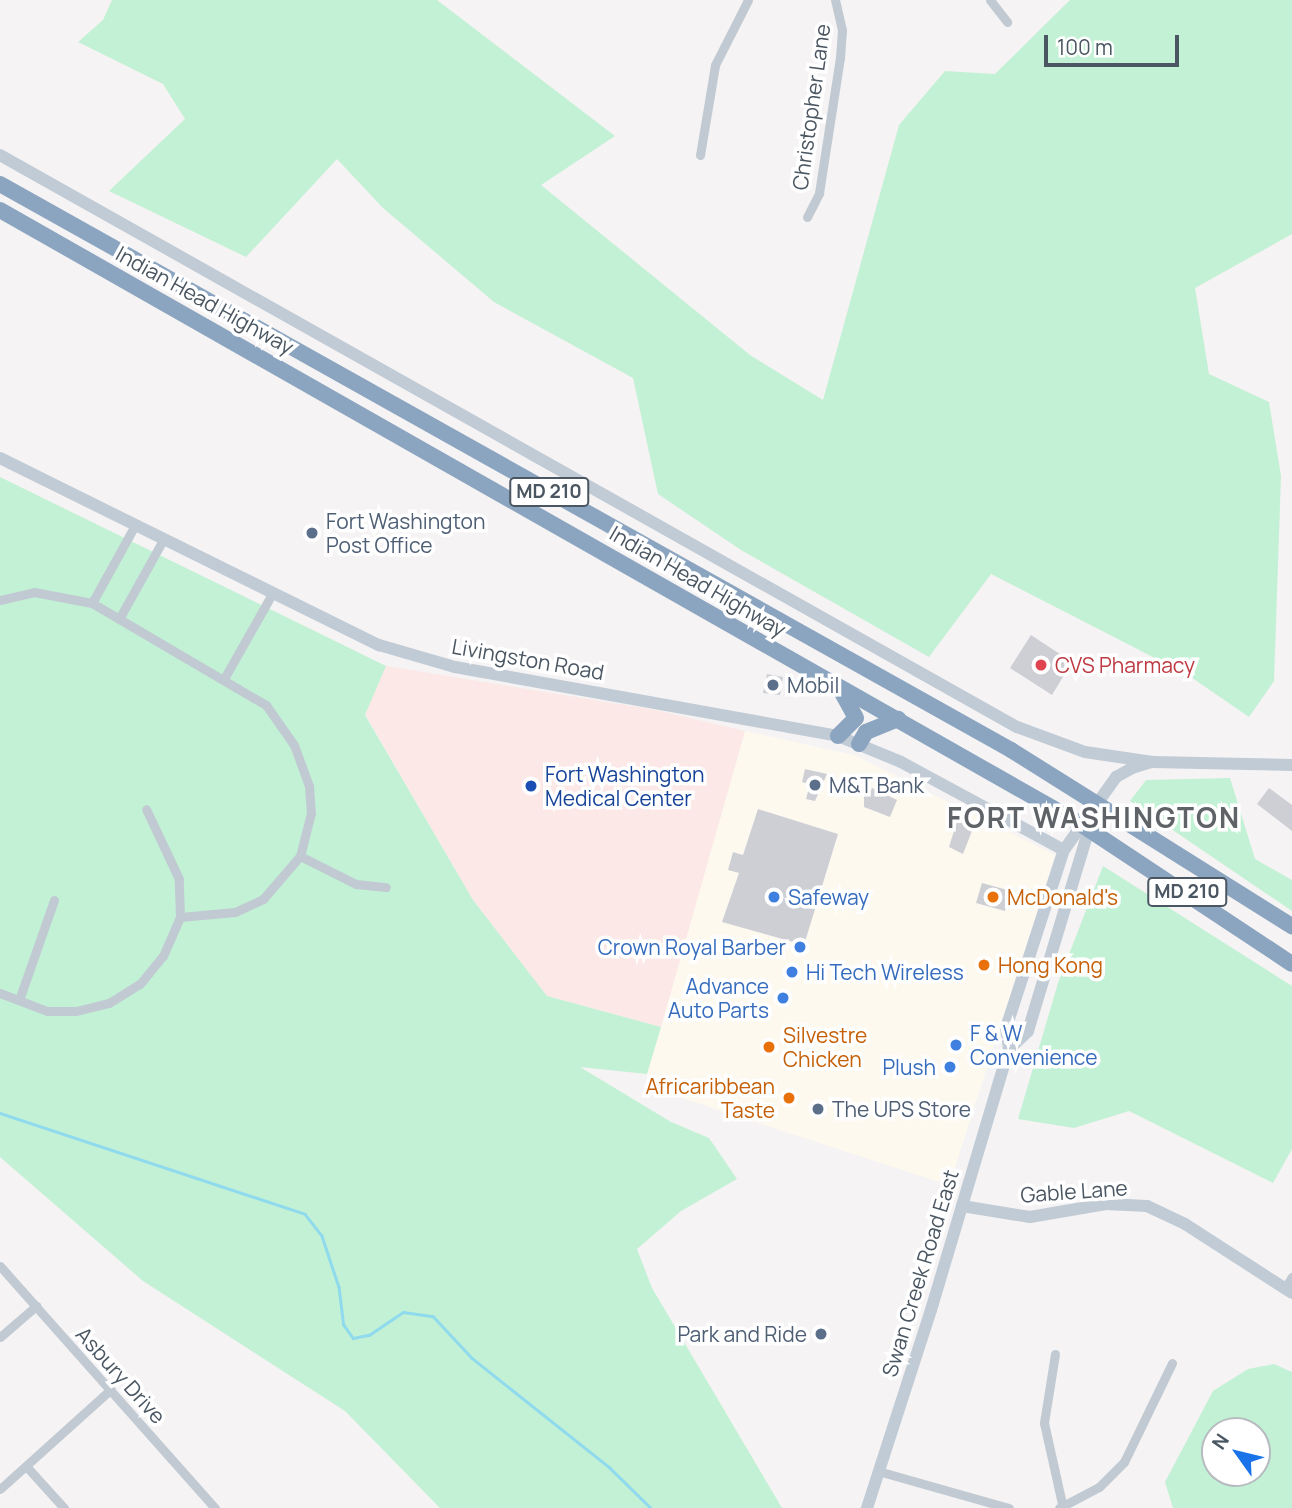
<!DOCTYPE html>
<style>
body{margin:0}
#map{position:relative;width:1292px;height:1508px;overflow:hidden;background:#f5f3f3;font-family:Manrope,sans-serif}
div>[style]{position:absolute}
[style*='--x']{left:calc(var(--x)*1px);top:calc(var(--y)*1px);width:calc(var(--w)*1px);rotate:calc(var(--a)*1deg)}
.commercial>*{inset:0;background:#fdf9ef}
.medical>*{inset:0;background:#fce8e6}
.green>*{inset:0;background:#c3f1d5}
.stream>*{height:2.5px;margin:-1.25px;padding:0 1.25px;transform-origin:1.25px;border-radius:1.25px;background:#90daee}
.building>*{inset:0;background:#cdcfd5}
.street>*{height:9px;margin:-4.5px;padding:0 4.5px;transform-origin:4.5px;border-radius:4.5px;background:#c1cad2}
.secondary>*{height:12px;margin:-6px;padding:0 6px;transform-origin:6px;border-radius:6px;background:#c1cbd6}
.highway>*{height:16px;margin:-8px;padding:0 8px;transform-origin:8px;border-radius:8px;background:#8ba5c1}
.dots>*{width:19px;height:19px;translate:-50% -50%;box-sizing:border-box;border:4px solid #fff;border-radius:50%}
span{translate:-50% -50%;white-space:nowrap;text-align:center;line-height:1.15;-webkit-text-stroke:7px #fff;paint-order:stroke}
.shield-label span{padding:2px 5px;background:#fff;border:2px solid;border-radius:5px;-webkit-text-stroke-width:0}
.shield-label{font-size:19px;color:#4a5661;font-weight:700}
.street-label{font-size:21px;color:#4a5661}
.service-label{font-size:21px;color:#4e5e75}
.left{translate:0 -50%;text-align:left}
.right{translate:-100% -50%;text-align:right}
.health-label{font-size:21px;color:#be3a42}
.transit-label{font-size:21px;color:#164399}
.shop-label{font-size:21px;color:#366cbe}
.food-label{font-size:21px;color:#c56008}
.district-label{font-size:28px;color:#5f6368;font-weight:700;letter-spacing:2px}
.north{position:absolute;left:1201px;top:1417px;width:70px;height:70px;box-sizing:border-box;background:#fff;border:2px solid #b7bbc0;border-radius:50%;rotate:304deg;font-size:19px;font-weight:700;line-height:28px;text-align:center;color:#4a5661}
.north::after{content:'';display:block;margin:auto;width:24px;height:32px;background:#1a73e8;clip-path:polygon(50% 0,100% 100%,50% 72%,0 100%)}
.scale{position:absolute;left:1044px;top:35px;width:135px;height:32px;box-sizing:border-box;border:4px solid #4a5661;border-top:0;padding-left:9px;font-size:21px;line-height:24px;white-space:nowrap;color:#4a5661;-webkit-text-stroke:5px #fff;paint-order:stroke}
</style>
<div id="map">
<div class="commercial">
<i style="clip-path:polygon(745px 731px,854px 755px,1055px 855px,951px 1180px,936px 1181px,651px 1088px,647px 1074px)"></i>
</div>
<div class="medical">
<i style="clip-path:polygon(386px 666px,656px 710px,745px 731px,661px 1027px,547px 996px,473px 900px,365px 714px)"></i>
</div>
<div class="green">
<i style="clip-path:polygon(112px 0,437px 0,615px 136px,541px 185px,750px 355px,823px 400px,899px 125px,945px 71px,995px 74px,1070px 0,1292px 0,1292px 234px,1195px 288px,1209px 374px,1269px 402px,1281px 476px,1274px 681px,1249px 717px,1188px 675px,991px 574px,929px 657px,741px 550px,658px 494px,633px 378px,494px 302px,383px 208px,337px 159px,246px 257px,109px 191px,185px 119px,163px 84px,78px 42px,103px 20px)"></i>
<i style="clip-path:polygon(0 477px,386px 666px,365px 715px,473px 900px,547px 996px,661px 1027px,647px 1074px,580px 1067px,671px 1122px,709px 1138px,737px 1179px,681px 1211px,637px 1249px,652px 1288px,782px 1508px,440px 1508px,345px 1411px,143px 1281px,0 1157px)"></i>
<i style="clip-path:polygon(1230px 778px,1255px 859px,1292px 880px,1292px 911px,1130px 801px,1146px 780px)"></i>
<i style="clip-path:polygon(1103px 866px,1292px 986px,1292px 1149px,1273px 1183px,1129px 1111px,1074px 1128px,1018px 1119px,1058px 983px)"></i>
<i style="clip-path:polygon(evenodd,1274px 1364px,1292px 1372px,1292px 1508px,1173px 1508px,1165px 1482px,1213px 1391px,1248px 1369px,1274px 1364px,1215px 1431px,1257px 1431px,1257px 1473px,1215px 1473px,1215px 1431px)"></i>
</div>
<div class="stream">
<i style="--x:0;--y:1113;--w:321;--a:18.3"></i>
<i style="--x:305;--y:1214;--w:28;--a:52"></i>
<i style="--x:322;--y:1236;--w:54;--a:71.6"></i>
<i style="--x:339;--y:1287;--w:38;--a:83"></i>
<i style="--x:344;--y:1325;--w:16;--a:55"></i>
<i style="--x:353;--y:1338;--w:16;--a:-11"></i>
<i style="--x:369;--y:1335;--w:41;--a:-34.1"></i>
<i style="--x:403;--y:1312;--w:30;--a:8"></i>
<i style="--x:433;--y:1316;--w:57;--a:47.1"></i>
<i style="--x:472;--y:1358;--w:175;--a:38.5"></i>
<i style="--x:609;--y:1467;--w:59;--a:44.3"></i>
</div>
<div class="building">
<i style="clip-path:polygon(1031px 635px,1072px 662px,1052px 695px,1010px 668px)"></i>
<i style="clip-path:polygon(767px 674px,783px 677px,780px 695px,763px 693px)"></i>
<i style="clip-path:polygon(805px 769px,827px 774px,815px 801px,806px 799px,810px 784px,802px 782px)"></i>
<i style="clip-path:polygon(872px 788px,897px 800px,890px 817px,864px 807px,864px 790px,870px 793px)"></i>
<i style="clip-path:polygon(1269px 788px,1292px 805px,1292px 831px,1257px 804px)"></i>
<i style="clip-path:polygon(758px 809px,838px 834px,804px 945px,722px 922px,739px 873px,728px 870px,733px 852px,743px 855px)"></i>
<i style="clip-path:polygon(958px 818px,975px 823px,963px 854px,949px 847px)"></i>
<i style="clip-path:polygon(982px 883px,1011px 891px,1005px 911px,976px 903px)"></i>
</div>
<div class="street">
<i style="--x:990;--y:0;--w:28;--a:52"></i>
<i style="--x:700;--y:155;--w:91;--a:-80.5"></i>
<i style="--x:715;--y:65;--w:73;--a:-63.1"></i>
<i style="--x:807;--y:217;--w:27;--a:-63"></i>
<i style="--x:819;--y:193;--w:137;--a:-81.2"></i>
<i style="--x:840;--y:58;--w:28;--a:-86"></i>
<i style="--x:842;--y:30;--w:31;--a:-103"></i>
<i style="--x:0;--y:600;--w:35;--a:-13"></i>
<i style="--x:34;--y:592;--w:59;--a:10.7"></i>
<i style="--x:92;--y:603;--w:202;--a:30.4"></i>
<i style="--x:266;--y:705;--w:49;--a:55"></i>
<i style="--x:294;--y:745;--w:44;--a:69.9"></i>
<i style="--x:309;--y:786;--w:27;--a:86"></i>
<i style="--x:311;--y:813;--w:44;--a:104.3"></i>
<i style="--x:300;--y:856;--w:57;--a:130.7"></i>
<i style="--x:263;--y:899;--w:31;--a:155"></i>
<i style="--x:235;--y:912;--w:55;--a:174.8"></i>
<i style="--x:92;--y:603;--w:89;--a:-61.1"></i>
<i style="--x:119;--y:619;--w:90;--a:-60.9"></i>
<i style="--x:225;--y:677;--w:95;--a:-60.5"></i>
<i style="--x:300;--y:856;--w:63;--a:26.6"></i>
<i style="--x:356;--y:884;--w:30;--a:6"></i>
<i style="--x:0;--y:993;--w:50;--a:21"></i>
<i style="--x:47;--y:1011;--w:29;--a:0"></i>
<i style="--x:76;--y:1011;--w:34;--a:-14"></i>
<i style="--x:109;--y:1003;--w:36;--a:-32"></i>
<i style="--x:140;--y:984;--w:36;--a:-51"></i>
<i style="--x:163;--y:956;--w:43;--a:-66.4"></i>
<i style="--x:180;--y:917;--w:38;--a:-92"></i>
<i style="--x:179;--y:879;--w:77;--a:-115.2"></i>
<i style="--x:19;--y:1000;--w:106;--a:-70.7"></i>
<i style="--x:0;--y:1266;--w:324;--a:48.4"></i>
<i style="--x:1285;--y:1288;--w:13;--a:-58"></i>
<i style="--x:0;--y:1337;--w:48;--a:-40.7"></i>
<i style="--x:1055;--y:1354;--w:70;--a:99.1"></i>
<i style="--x:1044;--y:1423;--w:87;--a:77.4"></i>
<i style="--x:26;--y:1466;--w:57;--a:47.9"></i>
<i style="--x:878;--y:1471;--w:136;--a:15.8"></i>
<i style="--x:0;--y:1489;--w:149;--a:-42"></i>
<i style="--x:1059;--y:1508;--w:45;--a:-27.7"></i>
<i style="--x:1099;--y:1487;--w:35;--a:-45"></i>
<i style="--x:1124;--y:1462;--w:110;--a:-64.1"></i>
</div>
<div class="secondary">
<i style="--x:0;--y:155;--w:1167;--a:29.36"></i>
<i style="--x:1017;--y:727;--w:72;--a:20.2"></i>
<i style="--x:1085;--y:752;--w:68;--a:8.5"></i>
<i style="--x:0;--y:458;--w:423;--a:26.3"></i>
<i style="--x:379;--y:645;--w:79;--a:16.1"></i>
<i style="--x:455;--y:667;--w:389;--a:10.2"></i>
<i style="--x:838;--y:736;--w:68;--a:22.4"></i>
<i style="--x:901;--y:762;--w:185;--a:28.4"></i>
<i style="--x:1009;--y:1049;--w:26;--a:-43"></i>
<i style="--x:1028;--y:1031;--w:235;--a:-73.2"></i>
<i style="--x:962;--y:1206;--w:69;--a:9.2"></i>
<i style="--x:1030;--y:1217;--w:77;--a:-9.7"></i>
<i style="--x:1106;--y:1204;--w:41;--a:2.8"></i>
<i style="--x:1147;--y:1206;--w:42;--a:25.3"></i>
<i style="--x:1185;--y:1224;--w:127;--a:32.8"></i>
<i style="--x:867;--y:1508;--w:208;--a:-72.1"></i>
<i style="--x:931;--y:1310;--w:272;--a:-73.4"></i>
<i style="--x:1009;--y:1049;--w:21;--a:-98"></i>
<i style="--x:1006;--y:1028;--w:187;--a:-72"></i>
<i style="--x:1064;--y:850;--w:90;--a:-54.5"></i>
<i style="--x:1116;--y:777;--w:18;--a:-29"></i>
<i style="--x:1132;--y:768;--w:21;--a:-17"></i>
<i style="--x:1152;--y:762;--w:140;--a:1.2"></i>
</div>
<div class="highway">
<i style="--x:0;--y:184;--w:1159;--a:29.24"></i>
<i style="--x:1011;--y:750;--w:332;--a:32.1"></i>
<i style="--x:0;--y:210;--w:1241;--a:29.6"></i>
<i style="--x:1079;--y:823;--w:255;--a:33.5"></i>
<i style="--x:838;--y:736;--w:25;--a:-45"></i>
<i style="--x:856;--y:718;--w:35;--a:-119"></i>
<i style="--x:859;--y:744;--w:14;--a:-60"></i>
<i style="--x:866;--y:732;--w:35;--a:-22"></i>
</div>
<div class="dots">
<i style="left:312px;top:533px;background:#5c6f8a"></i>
<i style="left:1041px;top:665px;background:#e0444e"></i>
<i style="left:773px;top:685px;background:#5c6f8a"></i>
<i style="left:815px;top:785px;background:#5c6f8a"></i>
<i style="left:531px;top:786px;background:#1a4fb4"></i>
<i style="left:774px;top:897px;background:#3f7fe0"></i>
<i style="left:993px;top:897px;background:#e8710a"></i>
<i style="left:800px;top:947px;background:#3f7fe0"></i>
<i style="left:984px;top:965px;background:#e8710a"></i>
<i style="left:792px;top:972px;background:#3f7fe0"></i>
<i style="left:783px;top:998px;background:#3f7fe0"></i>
<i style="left:956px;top:1045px;background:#3f7fe0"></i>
<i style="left:769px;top:1047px;background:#e8710a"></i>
<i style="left:950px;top:1067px;background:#3f7fe0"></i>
<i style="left:789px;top:1098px;background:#e8710a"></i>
<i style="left:818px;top:1109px;background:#5c6f8a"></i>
<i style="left:821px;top:1334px;background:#5c6f8a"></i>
</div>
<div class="shield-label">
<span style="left:549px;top:492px">MD 210</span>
<span style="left:1187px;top:892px">MD 210</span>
</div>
<div class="street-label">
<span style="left:811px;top:107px;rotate:-82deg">Christopher Lane</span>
<span style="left:205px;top:300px;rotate:29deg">Indian Head Highway</span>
<span style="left:698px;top:581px;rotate:30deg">Indian Head Highway</span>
<span style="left:528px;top:659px;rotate:10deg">Livingston Road</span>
<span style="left:1074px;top:1191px;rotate:-4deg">Gable Lane</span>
<span style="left:920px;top:1273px;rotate:-73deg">Swan Creek Road East</span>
<span style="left:121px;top:1375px;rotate:48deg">Asbury Drive</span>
</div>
<div class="service-label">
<span class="left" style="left:326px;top:533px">Fort Washington<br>Post Office</span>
<span class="left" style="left:787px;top:685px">Mobil</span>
<span class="left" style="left:829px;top:785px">M&amp;T Bank</span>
<span class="left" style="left:832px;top:1109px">The UPS Store</span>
<span class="right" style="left:807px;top:1334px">Park and Ride</span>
</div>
<div class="health-label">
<span class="left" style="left:1055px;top:665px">CVS Pharmacy</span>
</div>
<div class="transit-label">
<span class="left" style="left:545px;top:786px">Fort Washington<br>Medical Center</span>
</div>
<div class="shop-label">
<span class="left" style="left:788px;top:897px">Safeway</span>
<span class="right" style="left:786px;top:947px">Crown Royal Barber</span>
<span class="left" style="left:806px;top:972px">Hi Tech Wireless</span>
<span class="right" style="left:769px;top:998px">Advance<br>Auto Parts</span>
<span class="left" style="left:970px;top:1045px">F &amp; W<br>Convenience</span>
<span class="right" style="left:936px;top:1067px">Plush</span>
</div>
<div class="food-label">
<span class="left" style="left:1007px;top:897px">McDonald's</span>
<span class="left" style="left:998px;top:965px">Hong Kong</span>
<span class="left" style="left:783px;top:1047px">Silvestre<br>Chicken</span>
<span class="right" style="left:775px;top:1098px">Africaribbean<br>Taste</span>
</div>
<div class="district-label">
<span style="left:1094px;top:817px">FORT WASHINGTON</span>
</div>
<div class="north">N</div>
<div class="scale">100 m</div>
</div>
